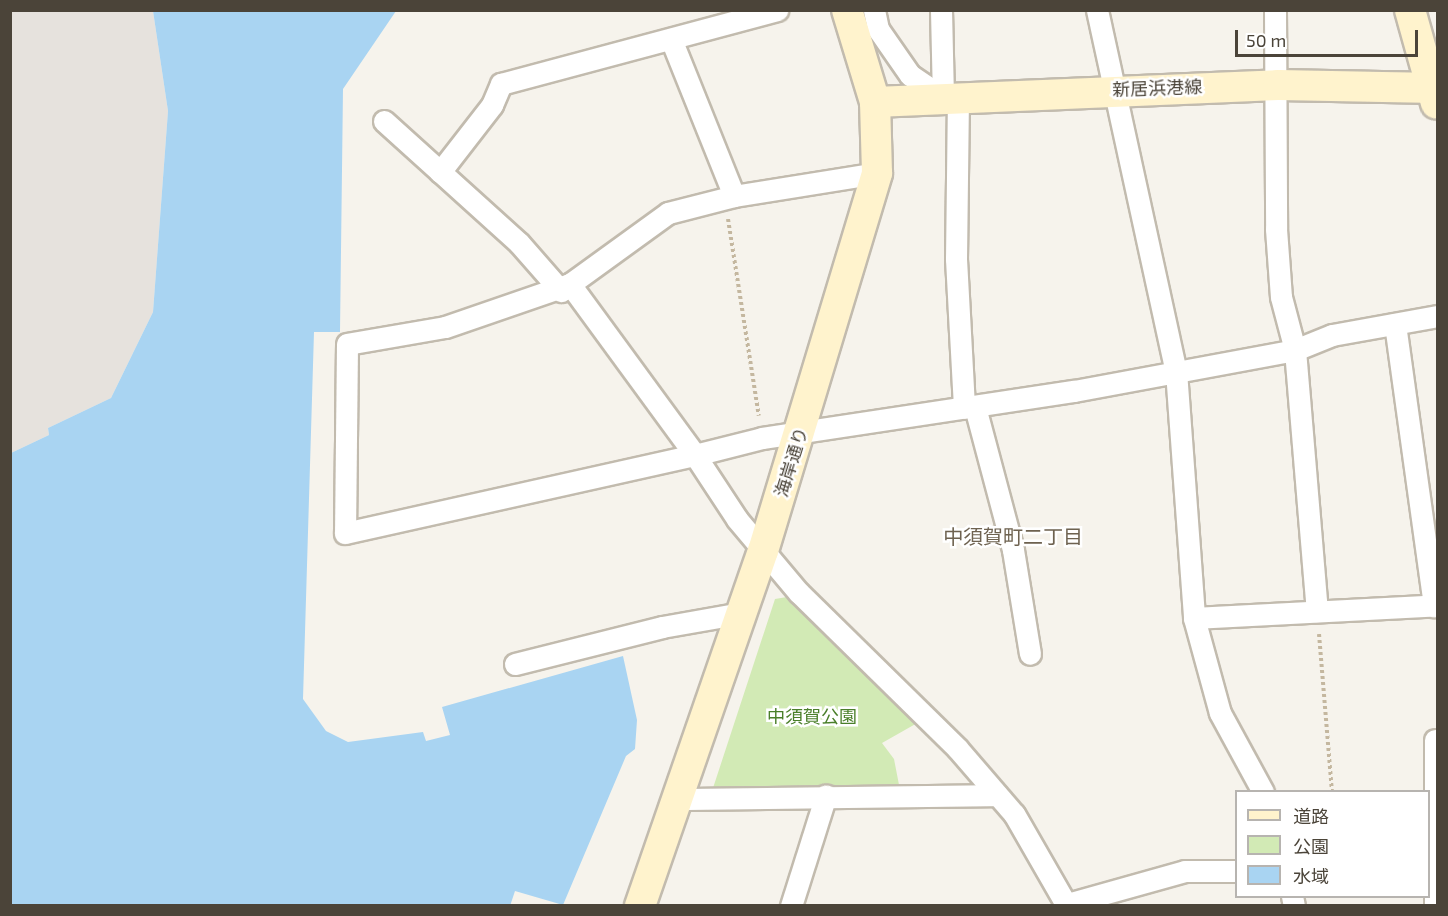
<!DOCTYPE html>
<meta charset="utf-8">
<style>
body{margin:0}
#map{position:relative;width:1448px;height:916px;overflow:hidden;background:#f6f3ec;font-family:"Exo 2","Noto Sans JP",sans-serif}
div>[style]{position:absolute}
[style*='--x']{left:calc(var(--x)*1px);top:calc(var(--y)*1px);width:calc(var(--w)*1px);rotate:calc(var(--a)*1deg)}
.industrial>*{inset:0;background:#e6e2dd}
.green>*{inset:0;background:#d2eab5}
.water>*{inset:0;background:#a9d4f2}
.path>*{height:4px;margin-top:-2px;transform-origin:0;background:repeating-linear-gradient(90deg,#c4b79f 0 3px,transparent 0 6px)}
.roads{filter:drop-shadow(2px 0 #c2bbae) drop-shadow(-2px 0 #c2bbae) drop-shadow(0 2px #c2bbae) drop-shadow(0 -2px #c2bbae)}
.street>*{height:21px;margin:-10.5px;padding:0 10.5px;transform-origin:10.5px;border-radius:10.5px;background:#fff}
.secondary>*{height:30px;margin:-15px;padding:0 15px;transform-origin:15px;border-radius:15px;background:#fff3cd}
span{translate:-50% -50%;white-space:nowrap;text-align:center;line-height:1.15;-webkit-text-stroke:5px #fff;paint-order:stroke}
.street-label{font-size:18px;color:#4b4439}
.park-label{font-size:18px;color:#4a7f2a}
.neighbourhood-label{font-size:20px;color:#6e6250}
.frame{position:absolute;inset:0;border:12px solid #4b4439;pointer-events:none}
.legend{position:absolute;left:1235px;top:790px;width:195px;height:108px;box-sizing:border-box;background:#fff;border:2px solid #b7b4b0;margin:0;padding:8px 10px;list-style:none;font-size:18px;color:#4b4439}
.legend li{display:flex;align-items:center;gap:12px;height:30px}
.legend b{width:30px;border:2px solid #b7b4b0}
.scale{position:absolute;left:1235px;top:30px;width:183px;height:27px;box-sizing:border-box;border:3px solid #4b4439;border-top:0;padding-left:8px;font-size:18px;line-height:21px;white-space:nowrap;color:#4b4439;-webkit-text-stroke:4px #fff;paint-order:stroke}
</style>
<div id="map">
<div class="industrial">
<i style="clip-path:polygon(10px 11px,153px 11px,168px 111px,153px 312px,111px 398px,48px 428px,49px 435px,11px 453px)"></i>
</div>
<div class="green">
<i style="clip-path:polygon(793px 596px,919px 722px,882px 743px,894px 759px,900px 790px,713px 788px,775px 599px)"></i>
</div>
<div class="water">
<i style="clip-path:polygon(153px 11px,396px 11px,343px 89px,340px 332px,314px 332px,303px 699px,326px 731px,348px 742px,423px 732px,426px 741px,450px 735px,442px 707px,623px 656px,637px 720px,635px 749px,626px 756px,563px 905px,515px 891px,510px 906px,11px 905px,11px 453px,49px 435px,48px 428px,111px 398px,153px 312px,168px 111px)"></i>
</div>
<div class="path">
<i style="--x:728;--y:219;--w:199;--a:81.1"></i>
<i style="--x:1319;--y:634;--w:159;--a:85.3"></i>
</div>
<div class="roads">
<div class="street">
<i style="--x:874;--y:10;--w:19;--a:78"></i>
<i style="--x:878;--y:29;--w:56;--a:55.2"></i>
<i style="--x:910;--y:75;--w:40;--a:34"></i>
<i style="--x:941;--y:10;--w:87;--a:88.7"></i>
<i style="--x:1097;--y:10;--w:370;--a:77.7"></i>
<i style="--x:1176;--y:371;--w:248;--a:85.8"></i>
<i style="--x:1194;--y:618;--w:98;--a:74.7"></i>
<i style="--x:1220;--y:713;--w:90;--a:61.4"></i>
<i style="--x:1275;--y:10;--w:219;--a:89.7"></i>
<i style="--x:1276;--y:229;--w:68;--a:85.8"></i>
<i style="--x:1281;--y:297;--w:55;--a:75.2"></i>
<i style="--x:1295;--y:350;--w:262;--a:85.2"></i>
<i style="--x:671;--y:39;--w:169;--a:68.1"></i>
<i style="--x:958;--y:96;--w:163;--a:90.7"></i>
<i style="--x:956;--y:259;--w:149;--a:86.9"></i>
<i style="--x:384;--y:121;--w:182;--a:42.1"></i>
<i style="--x:519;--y:243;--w:64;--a:48.8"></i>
<i style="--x:440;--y:172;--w:85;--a:-52.2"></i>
<i style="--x:492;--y:105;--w:23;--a:-67"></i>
<i style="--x:501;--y:84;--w:286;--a:-15"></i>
<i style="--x:570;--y:284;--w:121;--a:-35.9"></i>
<i style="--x:668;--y:213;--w:68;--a:-14.4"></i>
<i style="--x:734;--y:196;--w:145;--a:-9.1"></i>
<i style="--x:1395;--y:324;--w:285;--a:82.1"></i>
<i style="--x:975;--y:407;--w:148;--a:75.1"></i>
<i style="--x:1013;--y:550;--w:105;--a:80.7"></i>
<i style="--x:1194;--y:618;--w:244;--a:-3"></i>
<i style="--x:515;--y:664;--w:152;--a:-14.1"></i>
<i style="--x:662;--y:627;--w:80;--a:-10"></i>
<i style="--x:677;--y:799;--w:320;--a:-0.7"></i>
<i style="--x:1292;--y:896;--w:10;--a:79"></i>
<i style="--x:1067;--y:904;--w:123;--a:-15.6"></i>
<i style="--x:1185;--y:871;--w:51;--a:0"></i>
<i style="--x:791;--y:906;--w:116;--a:-72.5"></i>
<i style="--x:1067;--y:906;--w:106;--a:-119.9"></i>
<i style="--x:1014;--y:814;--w:87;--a:-130.8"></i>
<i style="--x:957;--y:748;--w:221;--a:-135.5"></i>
<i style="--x:799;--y:593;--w:97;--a:-130"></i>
<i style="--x:737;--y:519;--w:77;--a:-123.3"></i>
<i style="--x:695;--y:455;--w:212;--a:-126.2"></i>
<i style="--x:570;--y:284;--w:132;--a:161"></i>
<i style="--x:445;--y:327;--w:99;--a:170.2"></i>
<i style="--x:347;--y:344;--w:189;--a:90.6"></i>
<i style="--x:345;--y:533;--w:359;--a:-12.6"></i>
<i style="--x:695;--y:455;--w:69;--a:-14.2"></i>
<i style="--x:762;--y:438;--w:316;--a:-8.6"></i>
<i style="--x:1074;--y:391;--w:225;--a:-10.5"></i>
<i style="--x:1295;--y:350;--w:40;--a:-22"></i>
<i style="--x:1332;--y:335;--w:108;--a:-10.2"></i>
<i style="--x:1435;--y:906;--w:166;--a:-90"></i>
</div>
<div class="secondary">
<i style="--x:1410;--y:10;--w:97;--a:74.4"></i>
<i style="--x:875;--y:102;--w:403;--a:-2.4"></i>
<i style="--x:1278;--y:85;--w:160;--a:1.1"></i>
<i style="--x:640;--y:906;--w:376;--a:-70.9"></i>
<i style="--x:763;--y:551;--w:395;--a:-73.2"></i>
<i style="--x:877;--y:173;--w:71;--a:-91.6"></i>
<i style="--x:875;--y:102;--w:96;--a:-106.9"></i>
</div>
</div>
<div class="street-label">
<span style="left:1157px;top:88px;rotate:-2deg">新居浜港線</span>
<span style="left:791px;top:462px;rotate:-73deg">海岸通り</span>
</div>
<div class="park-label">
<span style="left:812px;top:716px">中須賀公園</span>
</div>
<div class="neighbourhood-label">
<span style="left:1013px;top:536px">中須賀町二丁目</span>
</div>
<div class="frame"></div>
<ul class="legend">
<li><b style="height:8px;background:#fff3cd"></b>道路</li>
<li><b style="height:16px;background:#d2eab5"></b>公園</li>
<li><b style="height:16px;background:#a9d4f2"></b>水域</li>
</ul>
<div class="scale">50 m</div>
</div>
